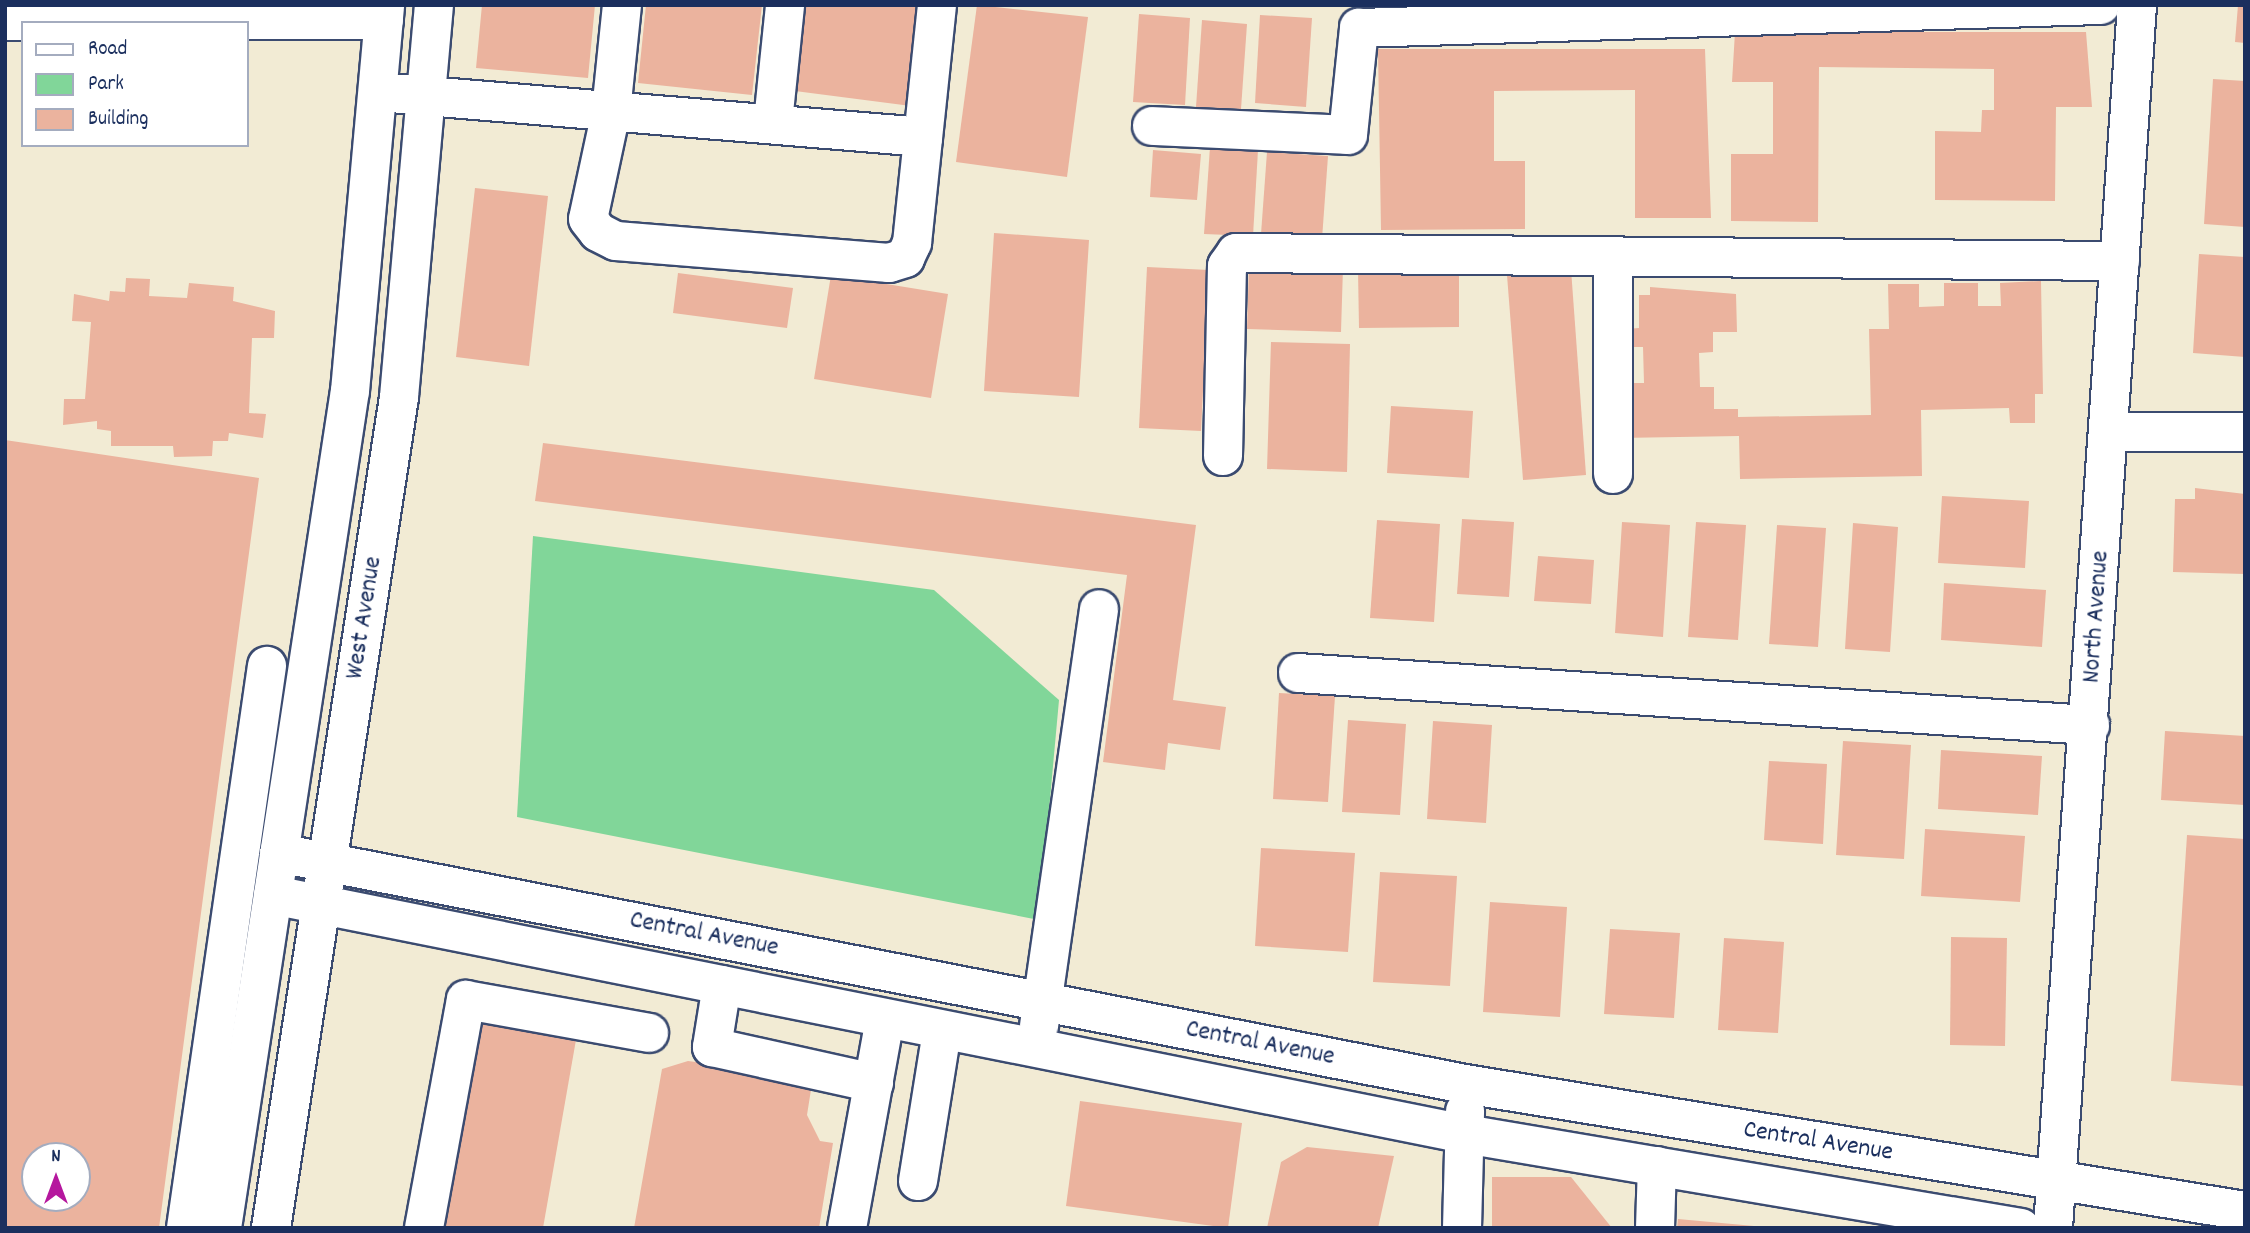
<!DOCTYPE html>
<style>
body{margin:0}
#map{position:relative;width:2250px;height:1233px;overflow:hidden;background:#f2ebd4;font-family:Dekko,sans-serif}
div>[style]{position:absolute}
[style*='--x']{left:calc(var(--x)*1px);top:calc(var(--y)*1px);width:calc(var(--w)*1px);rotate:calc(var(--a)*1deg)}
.green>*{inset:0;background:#81d699}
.building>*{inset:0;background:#ebb39e}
.roads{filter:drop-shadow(2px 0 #3b4b70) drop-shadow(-2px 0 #3b4b70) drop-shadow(0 2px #3b4b70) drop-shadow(0 -2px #3b4b70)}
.minor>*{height:38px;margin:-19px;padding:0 19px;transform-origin:19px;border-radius:19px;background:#fff}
.major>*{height:38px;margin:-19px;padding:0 19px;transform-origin:19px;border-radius:19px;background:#fff}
span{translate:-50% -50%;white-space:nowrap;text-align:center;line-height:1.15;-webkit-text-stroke:7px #fff;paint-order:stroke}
.street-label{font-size:26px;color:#1b2f5e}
.frame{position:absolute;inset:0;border:7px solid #1b2f5e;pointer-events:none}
.legend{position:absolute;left:21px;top:21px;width:228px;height:126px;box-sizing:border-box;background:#fff;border:2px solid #a4acbf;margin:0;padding:9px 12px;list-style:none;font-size:21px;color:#1b2f5e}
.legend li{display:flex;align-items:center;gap:14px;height:35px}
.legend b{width:35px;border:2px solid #a4acbf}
.north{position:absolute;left:21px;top:1142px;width:70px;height:70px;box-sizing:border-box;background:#fff;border:2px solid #a4acbf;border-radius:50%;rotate:0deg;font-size:19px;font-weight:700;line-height:28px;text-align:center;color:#1b2f5e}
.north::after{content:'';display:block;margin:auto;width:24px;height:32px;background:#b5179e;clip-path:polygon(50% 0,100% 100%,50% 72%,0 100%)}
</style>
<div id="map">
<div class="green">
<i style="clip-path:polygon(533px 536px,934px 590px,1059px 700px,1039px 920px,517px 817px)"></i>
</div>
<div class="building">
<i style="clip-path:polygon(482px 5px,595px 5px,588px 78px,476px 68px)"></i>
<i style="clip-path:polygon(646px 5px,762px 5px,752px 95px,638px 83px)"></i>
<i style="clip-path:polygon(806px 5px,925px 5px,911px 106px,795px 91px)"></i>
<i style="clip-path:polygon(977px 5px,1088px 17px,1067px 177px,956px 162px)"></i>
<i style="clip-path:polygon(2238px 5px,2245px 5px,2245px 43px,2235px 42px)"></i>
<i style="clip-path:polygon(1139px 14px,1190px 18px,1185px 105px,1133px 102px)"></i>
<i style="clip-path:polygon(1260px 15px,1312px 18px,1306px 107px,1255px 103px)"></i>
<i style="clip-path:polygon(1202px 20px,1247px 24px,1241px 109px,1196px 107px)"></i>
<i style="clip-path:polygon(1735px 32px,2086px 32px,2092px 107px,2056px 107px,2055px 201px,1935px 200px,1935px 131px,1981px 132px,1982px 110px,1994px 110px,1994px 69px,1819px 67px,1818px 222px,1731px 221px,1731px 154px,1773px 154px,1773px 82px,1732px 82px)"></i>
<i style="clip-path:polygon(1378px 49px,1705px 49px,1711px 218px,1635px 218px,1635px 90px,1494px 91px,1494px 161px,1525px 161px,1525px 229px,1381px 230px)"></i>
<i style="clip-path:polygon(2213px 79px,2245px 81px,2245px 227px,2204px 224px)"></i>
<i style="clip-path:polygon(1210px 147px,1258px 150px,1253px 236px,1204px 234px)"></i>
<i style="clip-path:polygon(1153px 150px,1201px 154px,1197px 200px,1150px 197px)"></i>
<i style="clip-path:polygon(1267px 152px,1328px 156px,1322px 239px,1261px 234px)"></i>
<i style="clip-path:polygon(475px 188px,548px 196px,529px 366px,456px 357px)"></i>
<i style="clip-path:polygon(994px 233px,1089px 240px,1079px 397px,984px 391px)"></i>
<i style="clip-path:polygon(2199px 254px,2245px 257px,2245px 357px,2193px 353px)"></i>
<i style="clip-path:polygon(1249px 265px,1343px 267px,1341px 332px,1247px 329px)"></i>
<i style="clip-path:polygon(1147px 267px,1209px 270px,1201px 431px,1139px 428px)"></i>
<i style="clip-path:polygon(1571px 269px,1586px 475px,1523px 480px,1507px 275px)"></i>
<i style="clip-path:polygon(1358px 270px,1459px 270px,1459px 327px,1359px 328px)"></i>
<i style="clip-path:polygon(678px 273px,793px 288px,787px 328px,673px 313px)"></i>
<i style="clip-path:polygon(831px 275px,948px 294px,931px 398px,814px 379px)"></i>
<i style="clip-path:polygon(126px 278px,150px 279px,149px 296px,187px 298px,189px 283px,234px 287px,233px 301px,275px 311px,274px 338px,252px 338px,249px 413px,266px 414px,263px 438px,229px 433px,228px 441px,213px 441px,212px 456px,174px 457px,173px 446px,111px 446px,111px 431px,97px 429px,97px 421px,63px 425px,64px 399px,85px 399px,91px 322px,72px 321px,74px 294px,109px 301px,110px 291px,125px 292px)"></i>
<i style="clip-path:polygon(2041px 281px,2043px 394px,2035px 394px,2035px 423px,2010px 423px,2009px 408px,1921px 410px,1922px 476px,1740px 479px,1739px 436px,1619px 438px,1619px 383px,1644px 383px,1643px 347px,1626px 347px,1626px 329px,1639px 328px,1639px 295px,1650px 295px,1650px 287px,1736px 294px,1737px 332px,1713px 332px,1713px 352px,1699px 353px,1700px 387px,1714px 387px,1714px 409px,1738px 409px,1738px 417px,1871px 415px,1869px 329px,1889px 329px,1888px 284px,1919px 284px,1919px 307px,1944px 306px,1944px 283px,1978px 283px,1978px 306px,2001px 306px,2000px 283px)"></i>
<i style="clip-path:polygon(1271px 342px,1350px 344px,1347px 472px,1267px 469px)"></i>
<i style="clip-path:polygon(1391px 406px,1473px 411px,1469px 478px,1387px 473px)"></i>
<i style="clip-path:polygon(evenodd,5px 440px,259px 478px,159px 1228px,5px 1228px,5px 440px,35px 1156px,77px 1156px,77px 1198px,35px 1198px,35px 1156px)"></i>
<i style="clip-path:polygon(543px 443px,1196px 525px,1173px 700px,1226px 707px,1220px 750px,1168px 743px,1165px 770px,1103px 762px,1127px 575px,535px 501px)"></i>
<i style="clip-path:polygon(2195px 488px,2245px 494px,2245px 574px,2173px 572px,2175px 499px,2195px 499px)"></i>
<i style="clip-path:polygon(1942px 496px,2029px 501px,2025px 568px,1938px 563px)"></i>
<i style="clip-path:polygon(1462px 519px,1514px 522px,1509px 597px,1457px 594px)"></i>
<i style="clip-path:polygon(1377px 520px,1440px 524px,1434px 622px,1370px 618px)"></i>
<i style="clip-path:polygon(1622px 522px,1670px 525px,1663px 637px,1615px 633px)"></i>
<i style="clip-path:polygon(1696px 522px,1746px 525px,1738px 640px,1688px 637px)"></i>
<i style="clip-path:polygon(1853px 523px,1898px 527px,1890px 652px,1845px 649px)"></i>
<i style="clip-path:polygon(1777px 525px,1826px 528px,1818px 647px,1769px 644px)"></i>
<i style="clip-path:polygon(1538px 556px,1594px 560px,1591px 604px,1534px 601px)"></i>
<i style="clip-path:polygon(1944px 583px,2046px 590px,2042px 647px,1941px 640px)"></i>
<i style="clip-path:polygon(1279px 693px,1335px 696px,1328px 802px,1273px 799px)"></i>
<i style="clip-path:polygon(1348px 720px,1406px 724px,1400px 815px,1342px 812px)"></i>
<i style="clip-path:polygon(1433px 721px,1492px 725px,1486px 823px,1427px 819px)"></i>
<i style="clip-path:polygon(2165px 731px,2245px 736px,2245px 805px,2161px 800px)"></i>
<i style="clip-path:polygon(1843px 741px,1911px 745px,1904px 859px,1836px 855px)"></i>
<i style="clip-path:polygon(1941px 750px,2042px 756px,2038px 815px,1938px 809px)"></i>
<i style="clip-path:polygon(1769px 761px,1827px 764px,1823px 844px,1764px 840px)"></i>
<i style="clip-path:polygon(1925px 829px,2025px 836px,2020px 902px,1921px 896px)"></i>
<i style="clip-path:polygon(2187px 835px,2245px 839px,2245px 1086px,2171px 1081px)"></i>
<i style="clip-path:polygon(1261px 848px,1355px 853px,1348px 952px,1255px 946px)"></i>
<i style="clip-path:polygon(1380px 872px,1457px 876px,1450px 986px,1373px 982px)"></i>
<i style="clip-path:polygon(1490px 902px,1567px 907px,1560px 1017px,1483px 1012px)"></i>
<i style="clip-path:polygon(1610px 929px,1680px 933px,1674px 1018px,1604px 1014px)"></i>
<i style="clip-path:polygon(1951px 937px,2007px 938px,2005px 1046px,1950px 1045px)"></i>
<i style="clip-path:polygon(1724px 938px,1784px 942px,1778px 1033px,1718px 1030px)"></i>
<i style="clip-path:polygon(471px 1015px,577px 1034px,543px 1228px,432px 1228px)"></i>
<i style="clip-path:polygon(688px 1061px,813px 1077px,807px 1115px,820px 1141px,833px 1143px,819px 1228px,634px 1228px,662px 1069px)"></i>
<i style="clip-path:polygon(1080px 1101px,1242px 1123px,1228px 1228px,1066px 1206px)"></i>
<i style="clip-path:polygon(1307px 1147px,1394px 1156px,1378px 1228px,1267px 1228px,1281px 1162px)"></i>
<i style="clip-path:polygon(1492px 1177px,1571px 1177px,1612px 1228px,1492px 1228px)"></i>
<i style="clip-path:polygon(1678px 1219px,1754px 1226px,1754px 1228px,1677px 1228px)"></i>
</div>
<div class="roads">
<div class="minor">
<i style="--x:622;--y:5;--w:108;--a:95.9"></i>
<i style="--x:611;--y:112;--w:109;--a:102.1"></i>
<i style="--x:588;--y:219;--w:16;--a:52"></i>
<i style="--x:598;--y:232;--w:20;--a:27"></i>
<i style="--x:616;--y:241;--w:274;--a:4.6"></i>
<i style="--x:889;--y:263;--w:17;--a:-17"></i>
<i style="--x:905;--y:258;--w:17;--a:-65"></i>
<i style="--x:912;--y:243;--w:239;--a:-84"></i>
<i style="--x:5;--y:21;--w:379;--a:-0.2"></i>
<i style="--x:378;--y:92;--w:547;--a:4.72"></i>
<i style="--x:773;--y:122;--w:118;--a:-84.1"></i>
<i style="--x:1152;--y:126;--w:196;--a:2.6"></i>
<i style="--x:1348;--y:135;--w:108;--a:-84.1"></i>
<i style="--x:1359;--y:28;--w:742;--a:-1.78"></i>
<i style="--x:1613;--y:258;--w:216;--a:90"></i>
<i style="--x:2109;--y:432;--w:136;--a:0"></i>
<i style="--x:1223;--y:456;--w:190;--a:-88.8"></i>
<i style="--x:1227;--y:266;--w:16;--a:-55"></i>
<i style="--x:1236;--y:253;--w:884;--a:0.52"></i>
<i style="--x:1298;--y:673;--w:794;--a:3.76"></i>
<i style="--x:279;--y:853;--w:1208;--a:11.02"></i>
<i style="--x:1465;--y:1084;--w:790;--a:9.25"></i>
<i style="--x:273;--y:895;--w:1216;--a:11.34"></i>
<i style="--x:1465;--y:1134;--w:564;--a:9.6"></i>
<i style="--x:722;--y:985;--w:63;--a:99.2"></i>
<i style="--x:712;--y:1047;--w:166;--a:12.5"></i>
<i style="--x:1039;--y:1026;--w:421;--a:-81.8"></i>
<i style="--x:918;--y:1181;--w:152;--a:-80.9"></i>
<i style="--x:186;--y:1228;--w:568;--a:-81.8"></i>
<i style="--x:424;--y:1228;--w:232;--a:-79.6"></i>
<i style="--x:466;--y:1000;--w:186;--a:10.2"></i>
<i style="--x:847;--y:1228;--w:213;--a:-79.7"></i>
<i style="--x:1462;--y:1228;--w:117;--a:-88.5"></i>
<i style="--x:1655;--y:1228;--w:62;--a:-88.2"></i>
<i style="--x:2053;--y:1228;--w:1226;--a:-86.07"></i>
</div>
<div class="major">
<i style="--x:222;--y:1228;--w:847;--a:-81.31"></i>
<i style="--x:350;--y:391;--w:388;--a:-84.8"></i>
<i style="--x:271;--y:1228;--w:841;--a:-81.24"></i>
<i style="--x:399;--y:397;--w:394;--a:-84.9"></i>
</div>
</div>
<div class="street-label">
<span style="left:2097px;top:617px;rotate:-86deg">North Avenue</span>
<span style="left:365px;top:618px;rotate:-81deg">West Avenue</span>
<span style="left:704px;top:935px;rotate:11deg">Central Avenue</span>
<span style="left:1260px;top:1044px;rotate:11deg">Central Avenue</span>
<span style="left:1818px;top:1142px;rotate:9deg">Central Avenue</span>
</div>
<div class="frame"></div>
<ul class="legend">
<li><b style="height:9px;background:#fff"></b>Road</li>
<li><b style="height:19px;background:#81d699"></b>Park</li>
<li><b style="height:19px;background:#ebb39e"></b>Building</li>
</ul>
<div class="north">N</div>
</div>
